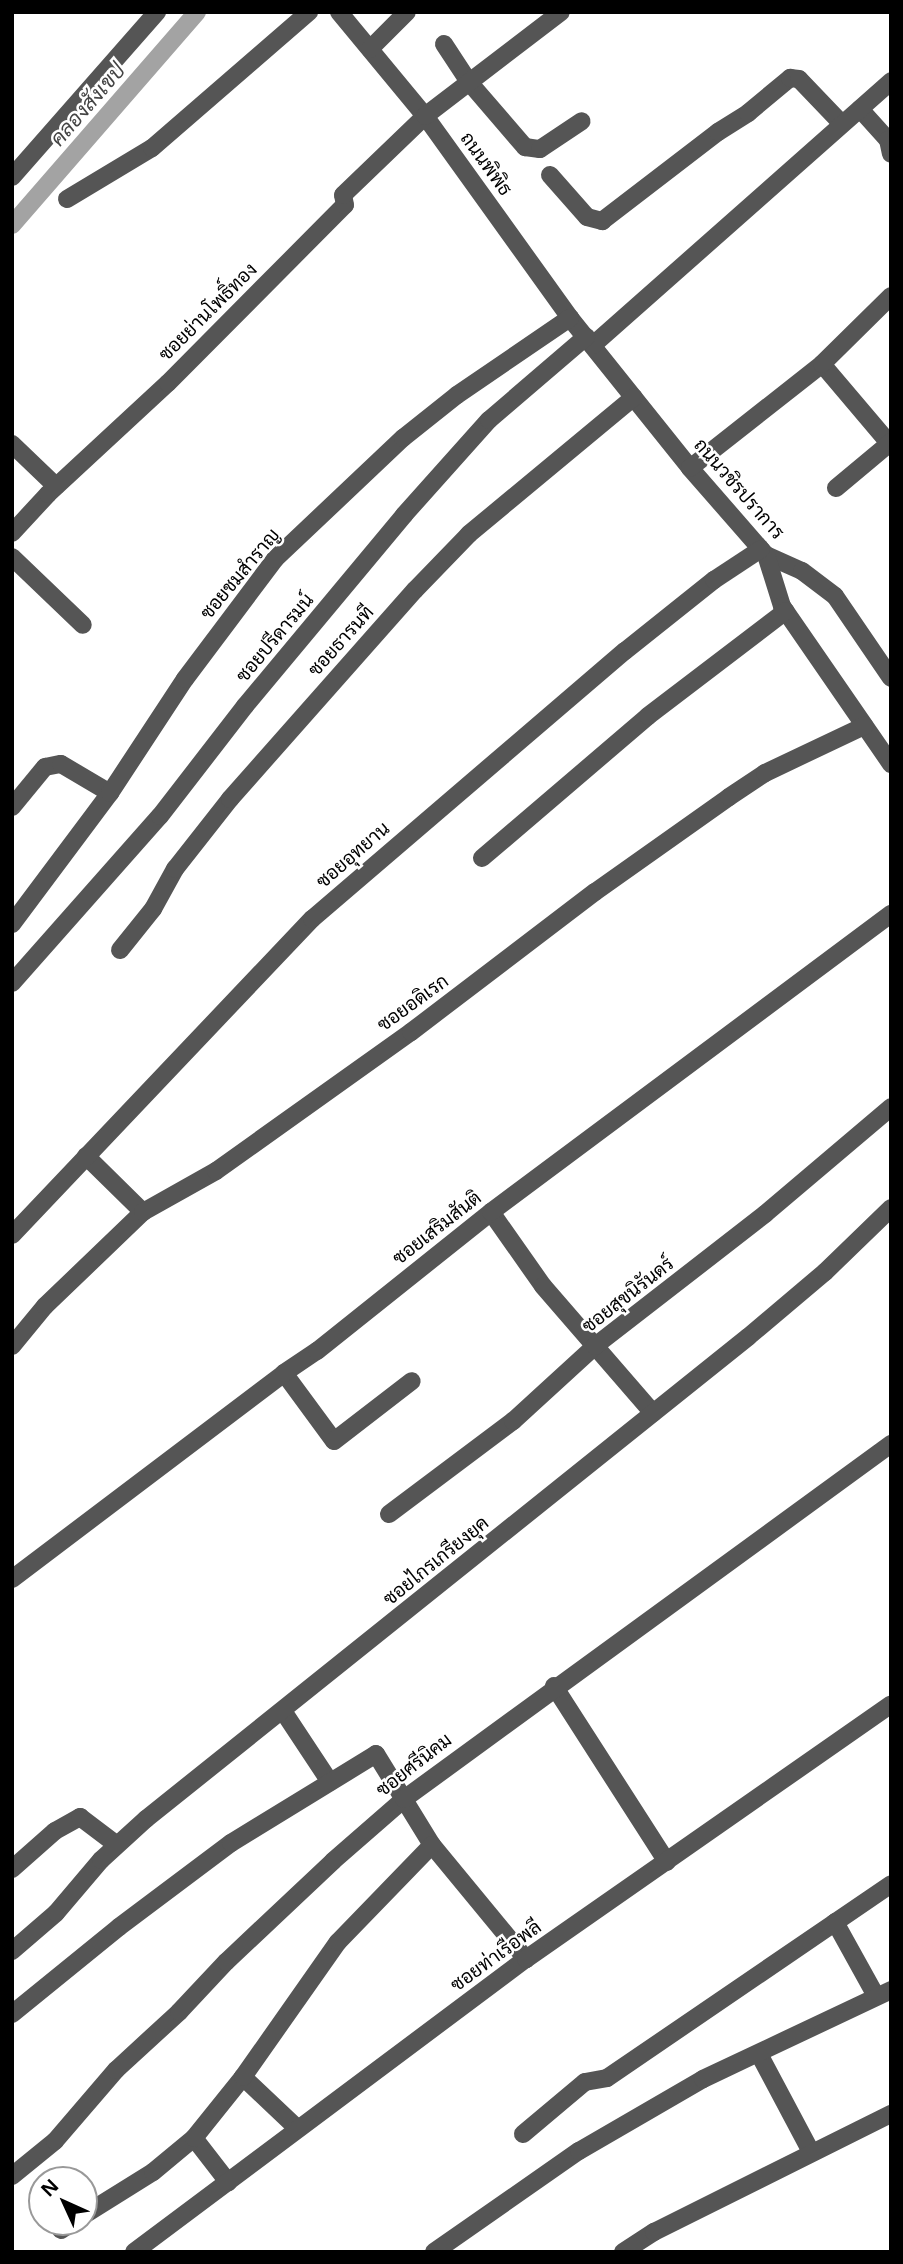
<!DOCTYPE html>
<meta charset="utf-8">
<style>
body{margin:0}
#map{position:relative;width:903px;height:2264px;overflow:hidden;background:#fff;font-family:"Noto Sans",Sarabun,sans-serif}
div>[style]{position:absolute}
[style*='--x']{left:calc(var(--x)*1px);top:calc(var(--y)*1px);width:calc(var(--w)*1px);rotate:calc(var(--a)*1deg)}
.canal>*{height:18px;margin:-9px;padding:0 9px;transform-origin:9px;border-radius:9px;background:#a3a3a3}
.minor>*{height:18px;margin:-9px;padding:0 9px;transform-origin:9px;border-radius:9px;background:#555}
span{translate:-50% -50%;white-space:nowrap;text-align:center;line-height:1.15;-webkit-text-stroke:5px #fff;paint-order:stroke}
.street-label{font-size:19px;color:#000}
.water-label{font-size:21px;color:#444;font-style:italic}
.frame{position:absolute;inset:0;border:14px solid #000;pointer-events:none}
.north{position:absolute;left:28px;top:2166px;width:70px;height:70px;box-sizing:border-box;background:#fff;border:2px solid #999;border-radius:50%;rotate:315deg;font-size:19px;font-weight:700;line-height:28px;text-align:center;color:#000}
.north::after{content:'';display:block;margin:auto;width:24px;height:32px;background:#000;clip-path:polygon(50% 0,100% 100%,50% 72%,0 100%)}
</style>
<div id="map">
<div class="canal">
<i style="--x:12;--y:225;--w:282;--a:-49"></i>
</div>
<div class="minor">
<i style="--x:339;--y:12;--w:135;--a:50.4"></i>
<i style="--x:425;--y:116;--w:249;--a:54.3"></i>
<i style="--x:570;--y:318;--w:192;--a:51.3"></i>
<i style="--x:690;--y:468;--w:116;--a:48.9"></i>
<i style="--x:766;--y:555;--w:39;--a:24"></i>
<i style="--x:802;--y:571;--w:41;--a:37.1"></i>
<i style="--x:835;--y:596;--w:99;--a:55.7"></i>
<i style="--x:444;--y:44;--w:45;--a:56.7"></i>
<i style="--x:469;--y:82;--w:86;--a:49.3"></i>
<i style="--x:525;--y:147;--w:15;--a:8"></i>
<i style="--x:540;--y:149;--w:50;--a:-33.7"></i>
<i style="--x:370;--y:49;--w:52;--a:-45"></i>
<i style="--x:860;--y:109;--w:42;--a:47.9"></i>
<i style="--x:888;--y:140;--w:14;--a:78"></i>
<i style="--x:550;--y:175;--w:56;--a:48.6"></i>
<i style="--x:587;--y:217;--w:16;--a:15"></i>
<i style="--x:602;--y:221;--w:146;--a:-37.5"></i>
<i style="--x:718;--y:132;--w:36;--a:-32"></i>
<i style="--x:748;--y:113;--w:55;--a:-39.8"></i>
<i style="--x:790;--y:78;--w:9;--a:6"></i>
<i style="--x:799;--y:79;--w:62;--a:46.3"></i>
<i style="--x:12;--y:177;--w:220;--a:-48.7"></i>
<i style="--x:67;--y:199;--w:99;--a:-31"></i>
<i style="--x:152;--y:148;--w:208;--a:-40.9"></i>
<i style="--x:593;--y:345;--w:398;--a:-41.5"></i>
<i style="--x:822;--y:364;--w:104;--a:49.7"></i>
<i style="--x:12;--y:444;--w:61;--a:43.7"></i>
<i style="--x:690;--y:468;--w:168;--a:-38.2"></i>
<i style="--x:822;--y:364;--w:97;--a:-44.6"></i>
<i style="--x:836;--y:488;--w:72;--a:-39.9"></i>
<i style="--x:12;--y:533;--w:53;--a:-47.3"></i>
<i style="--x:48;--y:494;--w:163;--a:-42.8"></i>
<i style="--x:168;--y:383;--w:251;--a:-45.2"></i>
<i style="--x:345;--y:205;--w:10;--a:-101"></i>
<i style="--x:343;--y:195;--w:114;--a:-43.9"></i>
<i style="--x:425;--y:116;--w:171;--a:-37.4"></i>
<i style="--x:766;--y:555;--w:53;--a:72.6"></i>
<i style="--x:782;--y:606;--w:192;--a:55.4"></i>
<i style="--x:12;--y:557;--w:98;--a:43.8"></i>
<i style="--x:12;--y:807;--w:52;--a:-50.5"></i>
<i style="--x:45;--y:767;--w:16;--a:-11"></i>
<i style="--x:61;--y:764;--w:57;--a:30.6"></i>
<i style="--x:482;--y:858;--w:218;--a:-40.5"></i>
<i style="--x:648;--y:716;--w:173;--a:-37.3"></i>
<i style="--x:12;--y:924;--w:164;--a:-53.2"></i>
<i style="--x:110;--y:793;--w:136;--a:-56.7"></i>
<i style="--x:185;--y:679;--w:150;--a:-53.1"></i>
<i style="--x:275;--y:559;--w:176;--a:-43.4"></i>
<i style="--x:403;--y:438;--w:69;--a:-38.5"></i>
<i style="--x:457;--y:395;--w:137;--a:-34.3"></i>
<i style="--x:120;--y:950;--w:53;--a:-51.2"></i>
<i style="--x:153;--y:909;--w:46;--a:-61.2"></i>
<i style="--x:175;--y:869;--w:89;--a:-51.8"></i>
<i style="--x:230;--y:799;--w:279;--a:-48.5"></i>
<i style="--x:415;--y:590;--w:78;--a:-46"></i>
<i style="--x:469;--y:534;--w:214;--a:-39.7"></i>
<i style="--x:12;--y:983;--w:223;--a:-48.5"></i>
<i style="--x:160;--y:816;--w:139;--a:-52.3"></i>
<i style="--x:245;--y:706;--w:249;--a:-50.2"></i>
<i style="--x:404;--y:515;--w:127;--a:-48.2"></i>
<i style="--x:489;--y:420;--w:128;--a:-40.6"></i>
<i style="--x:86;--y:1156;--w:80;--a:44.5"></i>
<i style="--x:491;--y:1212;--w:90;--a:54.9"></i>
<i style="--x:543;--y:1286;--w:168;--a:49.1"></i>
<i style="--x:12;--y:1235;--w:436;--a:-46.5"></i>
<i style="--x:312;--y:919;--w:412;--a:-40.6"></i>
<i style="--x:625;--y:651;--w:114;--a:-38.6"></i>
<i style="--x:714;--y:580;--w:56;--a:-33.4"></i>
<i style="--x:12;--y:1346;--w:52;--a:-50.5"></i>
<i style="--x:45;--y:1306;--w:136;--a:-43.8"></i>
<i style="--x:143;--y:1212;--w:84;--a:-29.3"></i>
<i style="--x:216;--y:1171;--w:239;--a:-35.5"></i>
<i style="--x:411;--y:1032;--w:231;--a:-37.3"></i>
<i style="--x:595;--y:892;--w:164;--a:-35.3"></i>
<i style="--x:729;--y:797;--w:43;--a:-33.7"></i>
<i style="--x:765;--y:773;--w:110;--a:-25.4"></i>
<i style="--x:284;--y:1373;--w:84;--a:53.7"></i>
<i style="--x:334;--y:1441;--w:98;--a:-37.6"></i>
<i style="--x:389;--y:1514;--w:155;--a:-36.9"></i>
<i style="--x:513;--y:1421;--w:111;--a:-42.4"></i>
<i style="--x:595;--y:1346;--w:215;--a:-37.8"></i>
<i style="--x:765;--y:1214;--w:165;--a:-40.3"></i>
<i style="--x:12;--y:1579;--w:341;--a:-37.1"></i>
<i style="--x:284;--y:1373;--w:40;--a:-34"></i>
<i style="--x:317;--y:1351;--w:223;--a:-38.6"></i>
<i style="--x:491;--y:1212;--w:499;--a:-36.7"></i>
<i style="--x:554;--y:1686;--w:209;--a:57.3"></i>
<i style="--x:283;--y:1711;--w:85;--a:56.5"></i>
<i style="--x:12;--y:1869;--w:57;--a:-41.5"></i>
<i style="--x:55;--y:1831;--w:29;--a:-29"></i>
<i style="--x:80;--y:1817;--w:46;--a:37.1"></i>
<i style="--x:835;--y:1922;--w:85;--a:61"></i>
<i style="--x:12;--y:1951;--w:58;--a:-40.8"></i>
<i style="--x:56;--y:1913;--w:70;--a:-49.7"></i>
<i style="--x:101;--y:1860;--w:61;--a:-42.3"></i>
<i style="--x:146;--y:1819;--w:771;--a:-38.68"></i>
<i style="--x:748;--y:1337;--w:101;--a:-40.2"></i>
<i style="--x:825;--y:1272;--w:92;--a:-44.1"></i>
<i style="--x:12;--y:2014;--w:138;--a:-39.1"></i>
<i style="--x:119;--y:1927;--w:140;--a:-36.9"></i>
<i style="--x:231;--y:1843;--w:170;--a:-31.5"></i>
<i style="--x:376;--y:1754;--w:107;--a:58.4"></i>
<i style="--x:432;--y:1845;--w:148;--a:50.5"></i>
<i style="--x:759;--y:2054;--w:111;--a:62"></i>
<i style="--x:243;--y:2077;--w:74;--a:43.4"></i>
<i style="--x:523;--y:2134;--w:81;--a:-40"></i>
<i style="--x:585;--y:2082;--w:22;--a:-10"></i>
<i style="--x:607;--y:2078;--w:344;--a:-34.3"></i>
<i style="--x:194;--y:2138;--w:56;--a:52.3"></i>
<i style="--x:12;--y:2176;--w:55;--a:-39.1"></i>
<i style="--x:55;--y:2141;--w:94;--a:-49.3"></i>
<i style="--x:116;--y:2070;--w:86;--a:-42.6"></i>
<i style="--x:179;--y:2012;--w:69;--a:-46.8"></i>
<i style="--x:226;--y:1962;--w:147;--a:-43.3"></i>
<i style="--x:333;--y:1861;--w:94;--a:-41.1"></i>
<i style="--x:404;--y:1799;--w:603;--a:-36.09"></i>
<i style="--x:84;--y:2215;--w:81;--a:-31.9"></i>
<i style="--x:153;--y:2172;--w:53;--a:-39.7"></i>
<i style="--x:194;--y:2138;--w:78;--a:-51.2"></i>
<i style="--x:243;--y:2077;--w:165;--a:-54.9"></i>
<i style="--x:338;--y:1942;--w:135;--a:-45.9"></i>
<i style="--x:61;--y:2230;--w:14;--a:-34"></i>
<i style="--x:134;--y:2252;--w:489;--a:-36.8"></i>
<i style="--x:526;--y:1959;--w:445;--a:-34.9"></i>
<i style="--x:434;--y:2252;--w:177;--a:-34.9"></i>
<i style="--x:579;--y:2151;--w:143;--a:-30.1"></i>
<i style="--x:703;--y:2079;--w:208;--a:-25.3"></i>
<i style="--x:623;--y:2252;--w:37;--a:-33"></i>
<i style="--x:654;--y:2232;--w:265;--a:-26.5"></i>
</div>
<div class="street-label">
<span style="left:486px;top:164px;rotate:54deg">ถนนพิพิธ</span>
<span style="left:208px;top:312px;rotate:-45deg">ซอยย่านโพธิ์ทอง</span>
<span style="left:739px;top:489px;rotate:49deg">ถนนวชิรปราการ</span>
<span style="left:240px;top:574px;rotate:-50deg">ซอยชมสำราญ</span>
<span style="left:275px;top:638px;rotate:-50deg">ซอยปรีดารมน์</span>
<span style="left:341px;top:641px;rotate:-48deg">ซอยธารนที</span>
<span style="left:353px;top:855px;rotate:-41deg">ซอยอุทยาน</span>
<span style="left:413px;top:1003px;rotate:-36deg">ซอยอดิเรก</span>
<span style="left:437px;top:1228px;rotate:-38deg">ซอยเสริมสันติ</span>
<span style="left:628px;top:1295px;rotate:-38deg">ซอยสุขนิรันดร์</span>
<span style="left:436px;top:1561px;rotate:-39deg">ซอยไกรเกรียงยุค</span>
<span style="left:414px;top:1765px;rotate:-38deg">ซอยศรีนิคม</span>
<span style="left:496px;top:1956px;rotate:-36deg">ซอยท่าเรือพลี</span>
</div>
<div class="water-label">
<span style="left:87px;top:104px;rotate:-49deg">คลองสังเขป</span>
</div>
<div class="frame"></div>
<div class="north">N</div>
</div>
